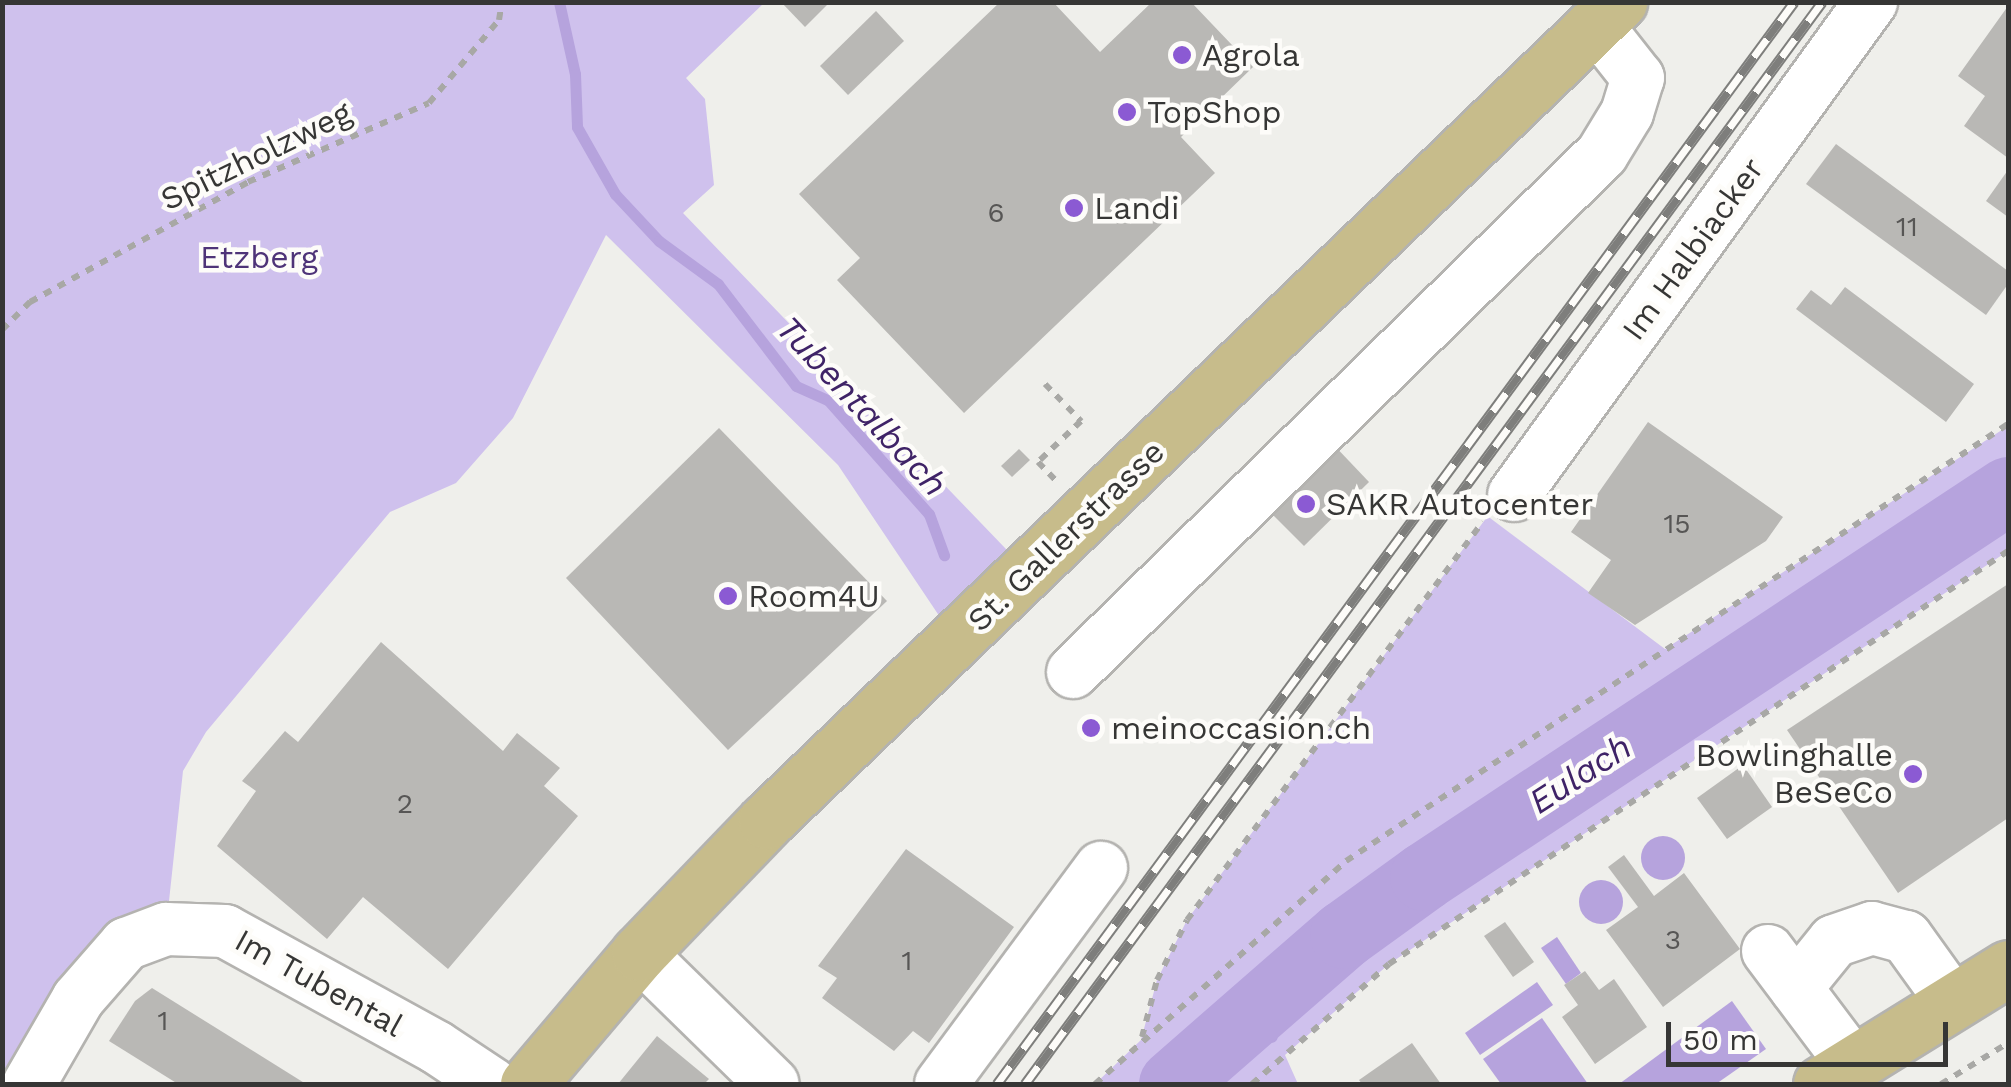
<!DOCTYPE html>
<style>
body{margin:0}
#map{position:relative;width:2011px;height:1087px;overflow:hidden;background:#efefeb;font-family:"Work Sans",sans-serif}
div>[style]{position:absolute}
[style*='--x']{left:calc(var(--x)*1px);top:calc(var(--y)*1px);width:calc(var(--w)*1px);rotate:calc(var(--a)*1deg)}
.green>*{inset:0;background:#cfc1ed}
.water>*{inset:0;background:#b6a3dd}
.round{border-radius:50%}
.stream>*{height:11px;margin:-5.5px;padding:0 5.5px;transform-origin:5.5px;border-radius:5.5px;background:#b6a3dd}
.river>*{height:68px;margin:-34px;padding:0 34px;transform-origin:34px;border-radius:34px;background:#b6a3dd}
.building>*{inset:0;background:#b9b8b5}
.path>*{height:6px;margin-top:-3px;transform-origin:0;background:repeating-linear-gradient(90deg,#a8a8a5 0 8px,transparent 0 16px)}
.roads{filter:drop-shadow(2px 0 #b4b3b0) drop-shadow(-2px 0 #b4b3b0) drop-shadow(0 2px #b4b3b0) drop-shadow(0 -2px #b4b3b0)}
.minor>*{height:52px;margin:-26px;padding:0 26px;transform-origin:26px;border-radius:26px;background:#fff}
.major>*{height:55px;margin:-27.5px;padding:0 27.5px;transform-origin:27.5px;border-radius:27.5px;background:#c7bc8b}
.rail>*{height:11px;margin-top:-5.5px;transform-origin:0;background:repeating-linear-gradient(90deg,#fdfcf9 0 22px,#7e7e7c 0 44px);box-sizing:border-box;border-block:2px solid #7e7e7c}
.dots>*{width:28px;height:28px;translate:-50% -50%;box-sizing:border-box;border:5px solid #fdfcf9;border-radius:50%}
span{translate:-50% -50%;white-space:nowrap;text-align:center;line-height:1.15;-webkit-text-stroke:9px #fdfcf9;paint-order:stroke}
.number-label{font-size:28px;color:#575655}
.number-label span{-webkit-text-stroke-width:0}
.poi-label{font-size:32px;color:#363635}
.left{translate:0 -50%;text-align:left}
.right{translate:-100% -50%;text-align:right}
.street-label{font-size:32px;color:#363635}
.park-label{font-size:32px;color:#4e3378}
.water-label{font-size:35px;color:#3f2367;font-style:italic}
.frame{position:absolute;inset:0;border:5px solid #363635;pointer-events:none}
.scale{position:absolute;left:1666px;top:1022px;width:282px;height:45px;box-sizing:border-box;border:5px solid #363635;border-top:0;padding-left:12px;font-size:30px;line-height:35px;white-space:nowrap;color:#363635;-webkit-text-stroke:8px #fdfcf9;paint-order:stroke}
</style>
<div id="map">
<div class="green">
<i style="clip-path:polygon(2px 3px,764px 3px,686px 78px,705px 99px,714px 185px,683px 213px,1029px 573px,956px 641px,838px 465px,606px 235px,513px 418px,456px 483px,390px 512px,206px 732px,183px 771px,166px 929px,29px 1084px,3px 1084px)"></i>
<i style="clip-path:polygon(2008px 426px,2008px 551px,1389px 964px,1285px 1055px,1298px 1084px,1095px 1084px,1141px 1040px,1157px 980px,1187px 920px,1487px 517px,1482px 512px,1665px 649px)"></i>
</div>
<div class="water">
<i class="round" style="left:1641px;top:836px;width:44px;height:44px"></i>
<i class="round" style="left:1579px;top:880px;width:44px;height:44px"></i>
<i style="clip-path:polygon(1557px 937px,1581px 973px,1566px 984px,1541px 948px)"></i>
<i style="clip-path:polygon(1537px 982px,1553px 1005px,1480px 1055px,1465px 1033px)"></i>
<i style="clip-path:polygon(1732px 1001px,1766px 1049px,1716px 1084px,1619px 1084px)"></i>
<i style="clip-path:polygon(1542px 1018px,1588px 1084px,1501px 1084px,1483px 1059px)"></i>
</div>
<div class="stream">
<i style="--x:559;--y:2;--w:74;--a:77.5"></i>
<i style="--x:575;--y:74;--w:53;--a:87.8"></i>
<i style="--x:577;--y:127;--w:77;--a:60.4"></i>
<i style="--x:615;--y:194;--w:64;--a:46.9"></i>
<i style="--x:659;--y:241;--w:73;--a:36.1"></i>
<i style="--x:718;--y:284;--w:128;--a:52.6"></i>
<i style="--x:796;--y:386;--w:35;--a:24"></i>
<i style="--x:828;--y:400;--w:152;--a:48.5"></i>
<i style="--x:929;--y:514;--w:44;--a:69.9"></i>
<i style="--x:1320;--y:936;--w:24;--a:-2"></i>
<i style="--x:1267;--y:999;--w:38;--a:83"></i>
</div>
<div class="river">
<i style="--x:1173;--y:1084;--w:227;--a:-41.1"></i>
<i style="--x:1344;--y:935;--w:99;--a:-35.9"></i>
<i style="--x:1424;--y:877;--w:700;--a:-33.46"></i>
</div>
<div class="building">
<i style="clip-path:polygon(781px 2px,830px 2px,805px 27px)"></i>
<i style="clip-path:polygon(1000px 2px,1053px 2px,1100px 52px,1152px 2px,1191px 2px,1253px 67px,1181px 137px,1215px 173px,964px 413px,837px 280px,860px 258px,799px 194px)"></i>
<i style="clip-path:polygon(2008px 6px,2008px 158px,1964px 126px,1985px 96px,1958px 76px)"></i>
<i style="clip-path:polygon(876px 11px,904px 41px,848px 95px,820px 66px)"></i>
<i style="clip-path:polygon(1836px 144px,2008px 271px,2008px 284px,1986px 315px,1806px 184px)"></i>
<i style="clip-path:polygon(2008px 170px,2008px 217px,1986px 201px)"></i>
<i style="clip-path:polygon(1845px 287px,1974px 384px,1946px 422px,1796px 309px,1811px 290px,1831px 305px)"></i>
<i style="clip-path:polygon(1648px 422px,1783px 517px,1766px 541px,1635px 625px,1588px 593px,1611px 560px,1571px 532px)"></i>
<i style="clip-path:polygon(719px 428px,887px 601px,728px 750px,566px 578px)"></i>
<i style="clip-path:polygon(1330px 441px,1369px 482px,1304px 546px,1264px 506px)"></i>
<i style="clip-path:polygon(1019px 449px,1030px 460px,1012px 477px,1001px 466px)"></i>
<i style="clip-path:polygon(2008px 584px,2008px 818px,1898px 893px,1787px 730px)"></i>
<i style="clip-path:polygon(381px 642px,503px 751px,517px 733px,560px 768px,544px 786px,578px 816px,448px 969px,363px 897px,327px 939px,217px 846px,256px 791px,242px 781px,285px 731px,298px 742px)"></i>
<i style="clip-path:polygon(1743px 765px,1772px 807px,1727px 839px,1697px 798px)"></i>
<i style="clip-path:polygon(906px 849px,1014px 927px,929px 1043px,913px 1031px,894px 1051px,822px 998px,837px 978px,818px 966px)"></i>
<i style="clip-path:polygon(1624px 855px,1654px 896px,1684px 873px,1740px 949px,1663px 1007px,1606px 930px,1638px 907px,1608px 867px)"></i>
<i style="clip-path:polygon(1505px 922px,1534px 962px,1513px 977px,1484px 936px)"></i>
<i style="clip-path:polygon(1585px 971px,1599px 990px,1614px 979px,1647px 1027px,1595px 1064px,1562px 1017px,1578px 1005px,1564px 985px)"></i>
<i style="clip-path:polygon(152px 988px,306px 1084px,178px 1084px,109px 1041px,135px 1001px)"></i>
<i style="clip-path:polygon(657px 1036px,709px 1079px,704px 1084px,618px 1084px)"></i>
<i style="clip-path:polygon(1412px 1043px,1441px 1084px,1362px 1084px,1359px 1080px)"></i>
</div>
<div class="path">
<i style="--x:2;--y:330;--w:40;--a:-45"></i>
<i style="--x:30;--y:302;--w:249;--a:-28.8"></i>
<i style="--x:248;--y:182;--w:197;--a:-23.6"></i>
<i style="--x:429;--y:103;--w:109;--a:-49.9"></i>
<i style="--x:499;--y:20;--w:18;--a:-81"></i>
<i style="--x:1045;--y:384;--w:52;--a:45.8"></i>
<i style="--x:1081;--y:421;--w:59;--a:136.4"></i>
<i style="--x:1038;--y:462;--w:29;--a:46"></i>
<i style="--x:1142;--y:1037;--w:59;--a:-75.3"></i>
<i style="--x:1157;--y:980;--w:67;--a:-63.4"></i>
<i style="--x:1187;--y:920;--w:496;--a:-53.4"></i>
<i style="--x:1095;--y:1084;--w:336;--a:-41.6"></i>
<i style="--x:1346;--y:861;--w:793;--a:-33.43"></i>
<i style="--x:1252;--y:1084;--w:182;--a:-41.2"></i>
<i style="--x:1389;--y:964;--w:744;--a:-33.71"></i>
<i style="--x:1941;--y:1084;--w:79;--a:-31.5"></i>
</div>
<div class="roads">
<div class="minor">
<i style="--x:1514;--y:495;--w:609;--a:-54.09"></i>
<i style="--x:1073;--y:672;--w:740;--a:-44.4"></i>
<i style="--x:1602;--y:154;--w:48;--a:-58.6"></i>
<i style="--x:1627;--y:113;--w:37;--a:-73"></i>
<i style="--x:1638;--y:78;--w:66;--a:-128.3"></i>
<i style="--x:1768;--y:951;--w:140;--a:53.1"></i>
<i style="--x:639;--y:953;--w:187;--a:44.4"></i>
<i style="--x:1796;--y:988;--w:60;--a:-51"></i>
<i style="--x:1834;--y:941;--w:40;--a:-18.9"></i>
<i style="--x:1872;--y:928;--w:35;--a:15"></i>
<i style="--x:1906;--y:937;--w:79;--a:54.3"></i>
<i style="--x:29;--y:1084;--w:98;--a:-60"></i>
<i style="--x:78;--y:999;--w:73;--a:-48.9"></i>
<i style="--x:126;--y:944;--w:43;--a:-20.6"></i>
<i style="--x:166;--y:929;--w:59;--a:1.9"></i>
<i style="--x:225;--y:931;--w:241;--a:28.8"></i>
<i style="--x:436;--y:1047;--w:67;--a:33.5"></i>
<i style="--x:941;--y:1084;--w:269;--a:-53.5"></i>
</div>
<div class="major">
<i style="--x:528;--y:1084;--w:172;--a:-49.7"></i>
<i style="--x:639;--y:953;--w:183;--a:-46.1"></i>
<i style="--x:766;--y:821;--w:1183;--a:-43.84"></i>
<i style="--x:1821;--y:1084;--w:220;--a:-31.8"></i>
</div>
</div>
<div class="rail">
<i style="--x:997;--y:1084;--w:1344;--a:-53.62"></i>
<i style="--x:1025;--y:1084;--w:1344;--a:-53.62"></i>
</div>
<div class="dots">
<i style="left:1182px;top:55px;background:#8b5ad3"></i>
<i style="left:1127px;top:112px;background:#8b5ad3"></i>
<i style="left:1074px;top:208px;background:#8b5ad3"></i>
<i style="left:1306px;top:504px;background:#8b5ad3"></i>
<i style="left:728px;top:596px;background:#8b5ad3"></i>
<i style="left:1091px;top:728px;background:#8b5ad3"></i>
<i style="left:1913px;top:774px;background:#8b5ad3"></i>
</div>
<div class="number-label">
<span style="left:996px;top:213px">6</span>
<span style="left:1907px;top:227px">11</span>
<span style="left:1677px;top:524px">15</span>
<span style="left:405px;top:804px">2</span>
<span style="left:1673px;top:940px">3</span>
<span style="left:907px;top:961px">1</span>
<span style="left:163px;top:1021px">1</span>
</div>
<div class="poi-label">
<span class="left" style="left:1202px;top:55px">Agrola</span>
<span class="left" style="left:1147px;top:112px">TopShop</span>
<span class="left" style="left:1094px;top:208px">Landi</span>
<span class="left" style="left:1326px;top:504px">SAKR Autocenter</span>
<span class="left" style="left:748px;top:596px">Room4U</span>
<span class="left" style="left:1111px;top:728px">meinoccasion.ch</span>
<span class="right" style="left:1893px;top:774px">Bowlinghalle<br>BeSeCo</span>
</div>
<div class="street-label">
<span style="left:256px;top:156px;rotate:-26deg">Spitzholzweg</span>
<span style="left:1693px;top:249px;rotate:-54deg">Im Halbiacker</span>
<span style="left:1066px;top:536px;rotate:-44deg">St. Gallerstrasse</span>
<span style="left:319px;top:983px;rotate:29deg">Im Tubental</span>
</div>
<div class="park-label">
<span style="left:259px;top:257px">Etzberg</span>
</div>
<div class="water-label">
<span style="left:862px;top:406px;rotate:47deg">Tubentalbach</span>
<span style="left:1580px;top:774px;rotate:-33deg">Eulach</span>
</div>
<div class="frame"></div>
<div class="scale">50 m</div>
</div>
